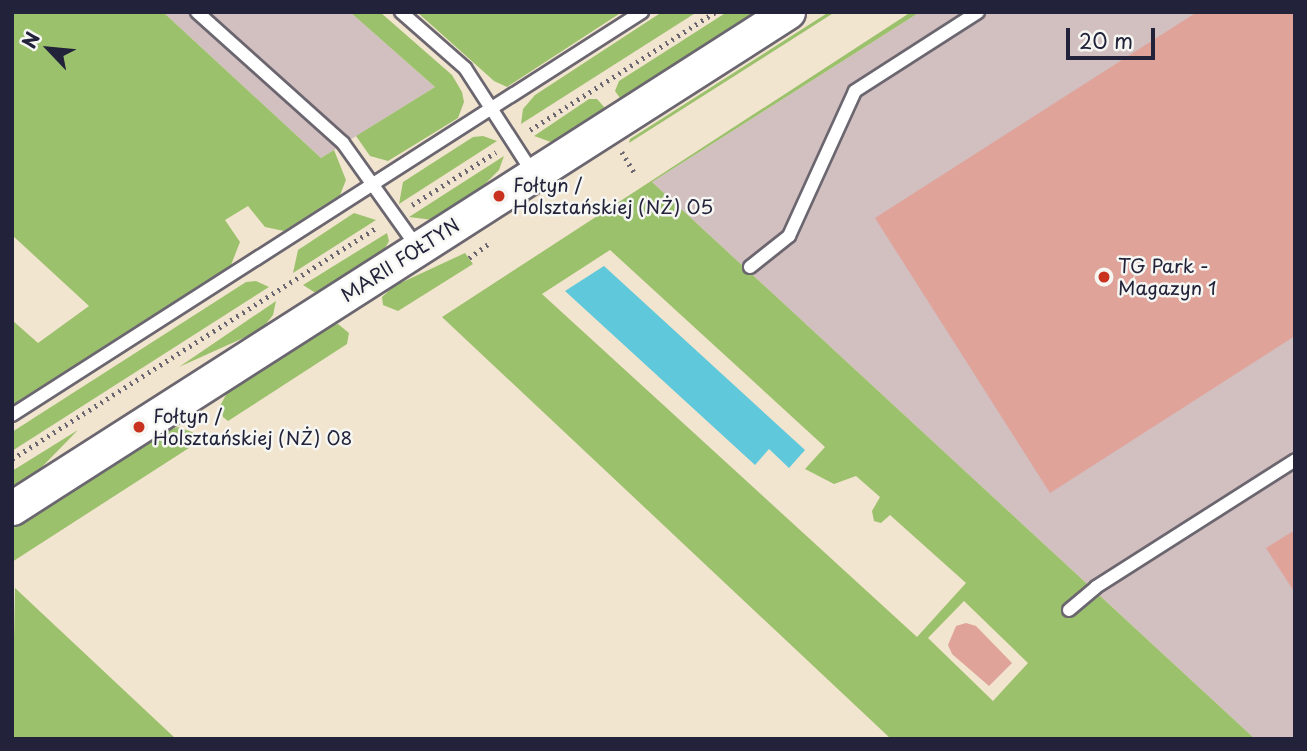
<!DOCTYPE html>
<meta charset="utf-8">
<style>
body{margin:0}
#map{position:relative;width:1307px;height:751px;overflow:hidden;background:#f2e5cf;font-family:"Playpen Sans",sans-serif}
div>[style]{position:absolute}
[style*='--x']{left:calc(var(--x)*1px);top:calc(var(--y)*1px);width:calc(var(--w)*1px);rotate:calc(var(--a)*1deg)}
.industrial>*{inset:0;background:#d2bfc0}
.green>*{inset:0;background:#9cc16c}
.water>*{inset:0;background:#5fc8db}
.building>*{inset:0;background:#dfa39a}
.path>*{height:4.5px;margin-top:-2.25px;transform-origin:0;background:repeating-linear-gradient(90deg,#6b666f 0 2px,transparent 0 7px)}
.roads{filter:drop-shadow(2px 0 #6b666f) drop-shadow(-2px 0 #6b666f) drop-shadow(0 2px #6b666f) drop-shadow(0 -2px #6b666f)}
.lane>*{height:12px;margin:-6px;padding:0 6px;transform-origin:6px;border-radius:6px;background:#fff}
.secondary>*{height:33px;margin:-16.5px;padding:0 16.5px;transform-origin:16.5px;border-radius:16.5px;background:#fff}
.dots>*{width:19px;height:19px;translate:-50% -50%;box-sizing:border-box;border:4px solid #f6f6f2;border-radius:50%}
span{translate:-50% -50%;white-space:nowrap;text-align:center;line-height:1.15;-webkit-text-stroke:5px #f6f6f2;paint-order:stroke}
.poi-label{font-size:19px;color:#22223b}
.left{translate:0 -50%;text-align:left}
.street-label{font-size:19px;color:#22223b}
.frame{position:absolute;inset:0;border:14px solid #22223b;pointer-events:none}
.north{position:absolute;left:14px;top:14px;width:70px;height:70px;-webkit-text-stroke:5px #f6f6f2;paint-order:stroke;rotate:296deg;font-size:19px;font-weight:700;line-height:28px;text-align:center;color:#22223b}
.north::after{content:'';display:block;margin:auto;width:24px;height:32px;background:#22223b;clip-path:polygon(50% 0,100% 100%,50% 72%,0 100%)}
.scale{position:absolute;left:1066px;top:28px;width:89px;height:32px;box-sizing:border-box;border:4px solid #22223b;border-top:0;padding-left:9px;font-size:21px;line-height:24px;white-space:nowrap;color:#22223b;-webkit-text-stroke:5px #f6f6f2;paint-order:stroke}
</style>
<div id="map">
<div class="industrial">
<i style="clip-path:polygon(163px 12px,350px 12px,435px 87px,321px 158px)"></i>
<i style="clip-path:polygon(920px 12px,1295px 12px,1295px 739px,1255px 739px,652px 182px)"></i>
</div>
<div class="green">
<i style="clip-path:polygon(12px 12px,163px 12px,321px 158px,334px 150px,346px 180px,340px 195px,284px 231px,265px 227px,248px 206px,225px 220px,240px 242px,231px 265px,12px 405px,12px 320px,38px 343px,89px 306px,12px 235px)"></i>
<i style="clip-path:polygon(350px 12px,380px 12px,452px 75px,462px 92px,464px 102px,458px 118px,388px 161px,370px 156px,356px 136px,435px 87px)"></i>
<i style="clip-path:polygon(417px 12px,622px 12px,507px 87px,494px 81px)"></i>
<i style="clip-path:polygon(662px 12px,697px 12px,521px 124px,523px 109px,535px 95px)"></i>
<i style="clip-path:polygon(727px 12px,756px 12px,620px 98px,615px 91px,619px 81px)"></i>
<i style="clip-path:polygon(829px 12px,835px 12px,629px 143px,630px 139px)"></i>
<i style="clip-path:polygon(evenodd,911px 12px,920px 12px,652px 182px,1255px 739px,891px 739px,442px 317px,911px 12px,610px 250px,825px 447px,805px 469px,834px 484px,856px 476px,880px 497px,872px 511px,874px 521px,881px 523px,890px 515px,966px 583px,917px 637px,542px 294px,610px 250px,911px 12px,964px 601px,1028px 663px,993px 701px,928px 638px,964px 601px)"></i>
<i style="clip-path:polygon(589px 99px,597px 99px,605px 108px,561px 138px,551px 142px,534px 136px)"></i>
<i style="clip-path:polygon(483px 136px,497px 141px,399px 204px,403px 182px,473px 137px)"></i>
<i style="clip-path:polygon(504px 156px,499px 170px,476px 193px,433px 220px,409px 217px)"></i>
<i style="clip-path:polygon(354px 213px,376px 220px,293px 273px,298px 250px)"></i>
<i style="clip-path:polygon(387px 233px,389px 241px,383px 252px,323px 291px,314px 292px,303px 285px)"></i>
<i style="clip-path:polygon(465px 253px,473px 264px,398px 311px,383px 305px,382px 297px,394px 286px)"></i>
<i style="clip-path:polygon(256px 281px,269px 287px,12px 451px,12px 432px,246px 282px)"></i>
<i style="clip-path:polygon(276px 301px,273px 315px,261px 330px,179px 367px)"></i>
<i style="clip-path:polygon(338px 324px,349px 333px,347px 344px,228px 421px,223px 417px,220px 406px,228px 391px,325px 327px)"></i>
<i style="clip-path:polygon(178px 427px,206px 437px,12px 562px,12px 526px,162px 432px)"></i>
<i style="clip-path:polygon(78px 430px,40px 469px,12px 489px,12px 471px)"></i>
<i style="clip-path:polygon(15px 588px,176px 739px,12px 739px)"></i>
</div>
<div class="water">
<i style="clip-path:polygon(604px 266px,805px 450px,789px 468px,769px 449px,755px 465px,565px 291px)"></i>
</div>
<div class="building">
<i style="clip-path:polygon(1197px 12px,1295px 12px,1295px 336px,1050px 493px,875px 218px)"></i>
<i style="clip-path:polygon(1295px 530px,1295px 593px,1266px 548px)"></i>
<i style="clip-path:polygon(966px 623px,976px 626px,1012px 663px,989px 686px,952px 654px,948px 645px,956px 626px)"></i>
</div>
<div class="path">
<i style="--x:530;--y:130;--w:219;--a:-32.5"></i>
<i style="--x:622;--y:152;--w:23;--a:59"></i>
<i style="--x:412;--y:205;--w:99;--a:-32.2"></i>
<i style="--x:469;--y:258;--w:27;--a:-36"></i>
<i style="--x:12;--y:459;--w:433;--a:-32.4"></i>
</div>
<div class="roads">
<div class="lane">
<i style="--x:197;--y:12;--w:196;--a:41.9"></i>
<i style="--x:343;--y:143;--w:129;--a:54.5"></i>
<i style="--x:401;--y:12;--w:85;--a:41.2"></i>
<i style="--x:465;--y:68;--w:125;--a:57.1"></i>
<i style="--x:750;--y:267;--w:50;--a:-38.5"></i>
<i style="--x:789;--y:236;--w:159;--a:-65.5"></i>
<i style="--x:855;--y:91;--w:146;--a:-32.7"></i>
<i style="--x:12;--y:415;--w:748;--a:-32.61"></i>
<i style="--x:1069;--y:610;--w:35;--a:-40"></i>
<i style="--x:1096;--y:587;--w:236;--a:-32.5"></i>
</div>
<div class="secondary">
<i style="--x:12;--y:508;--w:921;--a:-32.59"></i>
</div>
</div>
<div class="dots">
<i style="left:499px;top:196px;background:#c8321e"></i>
<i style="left:1104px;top:277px;background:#c8321e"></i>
<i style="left:139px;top:427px;background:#c8321e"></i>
</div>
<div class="poi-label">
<span class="left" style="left:513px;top:196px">Fołtyn /<br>Holsztańskiej (NŻ) 05</span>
<span class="left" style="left:1118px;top:277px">TG Park -<br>Magazyn 1</span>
<span class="left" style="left:153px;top:427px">Fołtyn /<br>Holsztańskiej (NŻ) 08</span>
</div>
<div class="street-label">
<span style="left:400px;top:260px;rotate:-33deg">MARII FOŁTYN</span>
</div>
<div class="frame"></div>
<div class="north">N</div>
<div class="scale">20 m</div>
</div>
